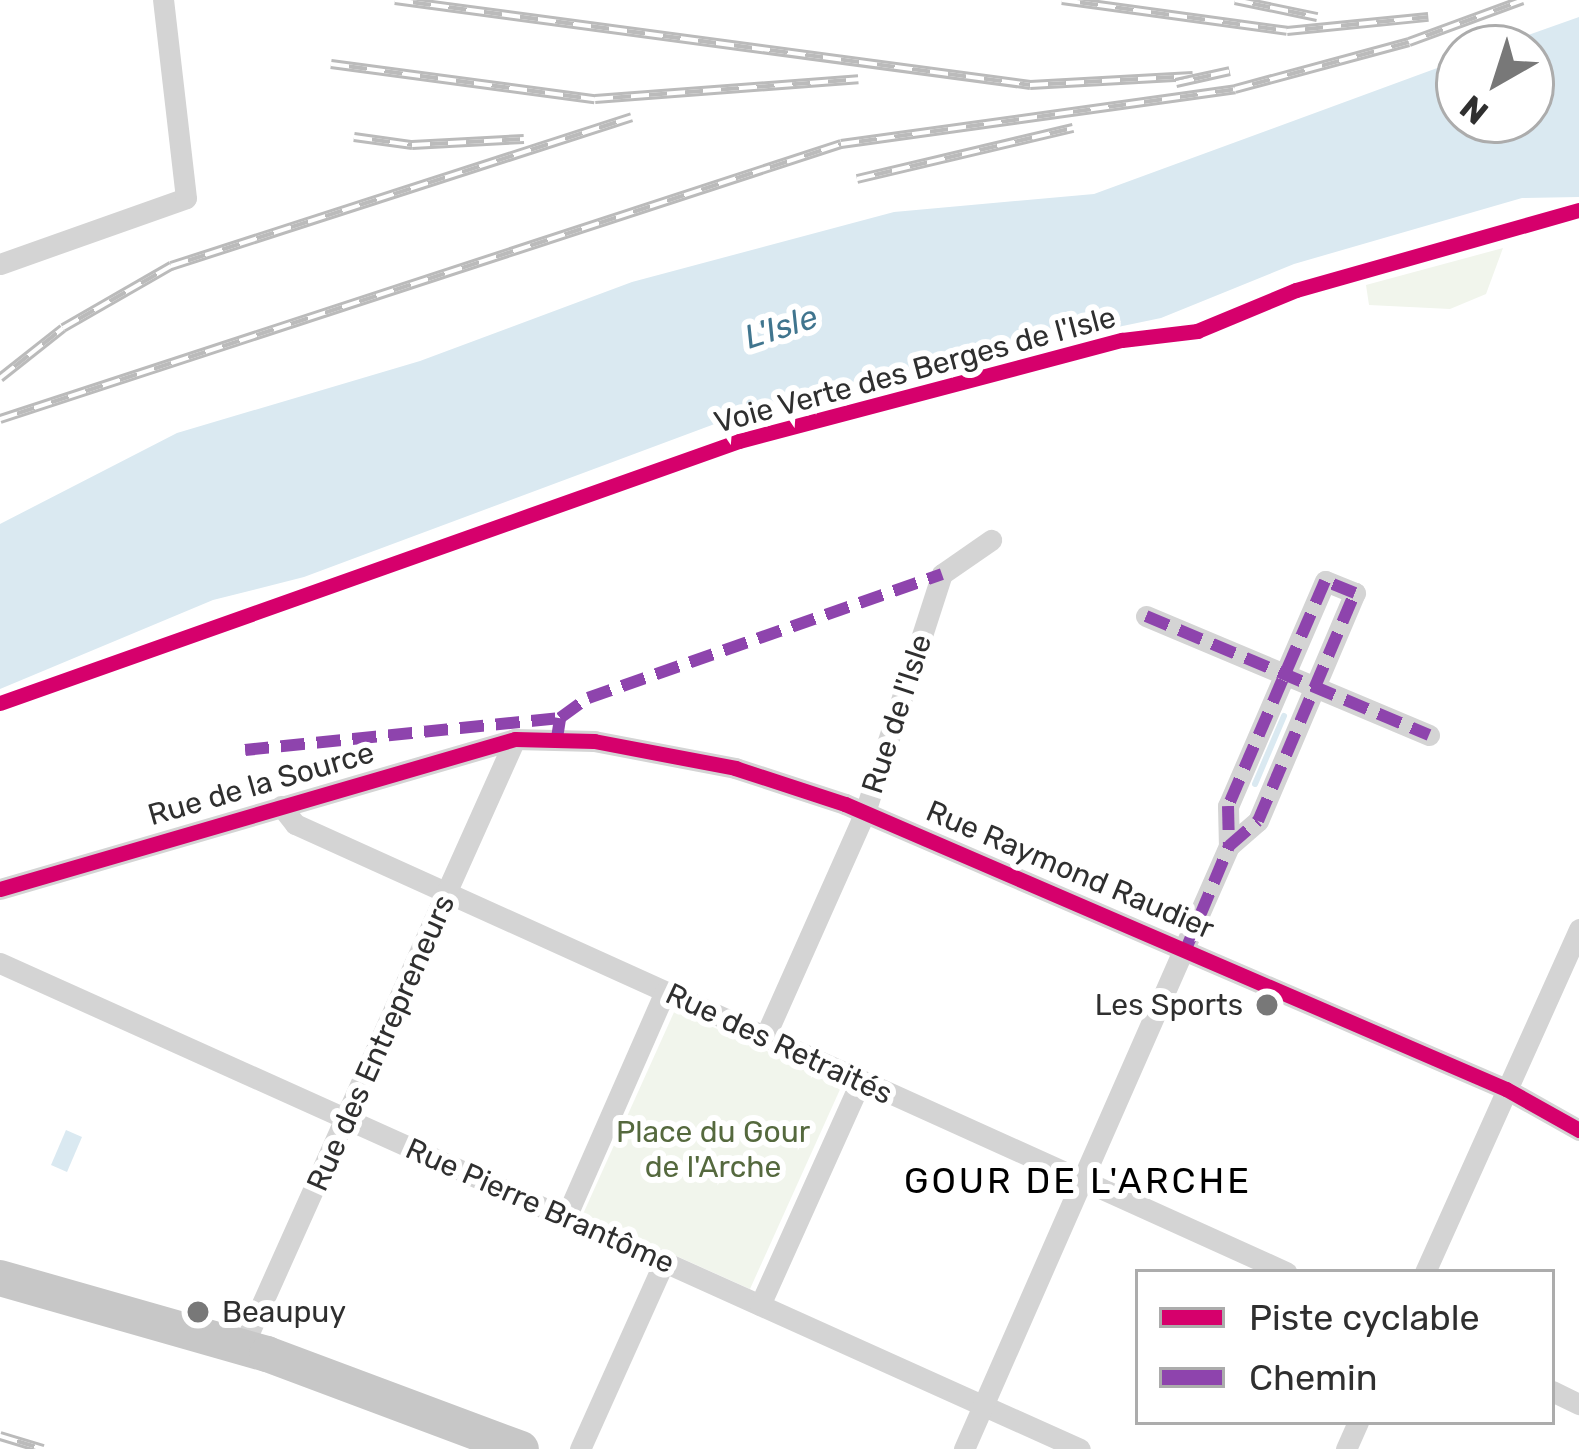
<!DOCTYPE html>
<meta charset="utf-8">
<style>
body{margin:0}
#map{position:relative;width:1579px;height:1449px;overflow:hidden;background:#fff;font-family:Rubik,sans-serif}
div>[style]{position:absolute}
[style*='--x']{left:calc(var(--x)*1px);top:calc(var(--y)*1px);width:calc(var(--w)*1px);rotate:calc(var(--a)*1deg)}
.green>*{inset:0;background:#f1f5ec}
.water>*{inset:0;background:#dae9f1}
.stream>*{height:6px;margin:-3px;padding:0 3px;transform-origin:3px;border-radius:3px;background:#dae9f1}
.street>*{height:21px;margin:-10.5px;padding:0 10.5px;transform-origin:10.5px;border-radius:10.5px;background:#d4d4d4}
.primary>*{height:36px;margin:-18px;padding:0 18px;transform-origin:18px;border-radius:18px;background:#c7c7c7}
.rail>*{height:10px;margin-top:-5px;transform-origin:0;background:repeating-linear-gradient(90deg,#fff 0 18px,#bbb 0 36px);box-sizing:border-box;border-block:3px solid #bbb}
.quiet>*{height:12px;margin-top:-6px;transform-origin:0;background:repeating-linear-gradient(90deg,#8e44ad 0 24px,transparent 0 36px)}
.cycleway>*{height:15px;margin:-7.5px;padding:0 7.5px;transform-origin:7.5px;border-radius:7.5px;background:#d6006c}
.dots>*{width:33px;height:33px;translate:-50% -50%;box-sizing:border-box;border:6px solid #fff;border-radius:50%}
span{translate:-50% -50%;white-space:nowrap;text-align:center;line-height:1.15;-webkit-text-stroke:12px #fff;paint-order:stroke}
.street-label{font-size:30px;color:#2f2f2f}
.poi-label{font-size:30px;color:#2f2f2f}
.right{translate:-100% -50%;text-align:right}
.left{translate:0 -50%;text-align:left}
.park-label{font-size:30px;color:#55693e}
.water-label{font-size:33px;color:#40758e;font-style:italic}
.quarter-label{font-size:36px;color:#000;letter-spacing:3px}
.legend{position:absolute;left:1135px;top:1269px;width:420px;height:156px;box-sizing:border-box;background:#fff;border:3px solid #acacac;margin:0;padding:15px 21px;list-style:none;font-size:36px;color:#2f2f2f}
.legend li{display:flex;align-items:center;gap:24px;height:60px}
.legend b{width:60px;border:3px solid #acacac}
.north{position:absolute;left:1435px;top:24px;width:120px;height:120px;box-sizing:border-box;background:#fff;border:3px solid #acacac;border-radius:50%;rotate:219deg;font-size:33px;font-weight:700;line-height:48px;text-align:center;color:#2f2f2f}
.north::after{content:'';display:block;margin:auto;width:42px;height:54px;background:#787878;clip-path:polygon(50% 0,100% 100%,50% 72%,0 100%)}
</style>
<div id="map">
<div class="green">
<i style="clip-path:polygon(1503px 248px,1486px 294px,1450px 309px,1369px 305px,1366px 285px)"></i>
<i style="clip-path:polygon(675px 1010px,842px 1085px,750px 1289px,583px 1214px)"></i>
</div>
<div class="water">
<i style="clip-path:polygon(1579px 17px,1579px 197px,1522px 198px,1294px 264px,1161px 318px,835px 386px,728px 419px,304px 577px,213px 600px,0 689px,0 524px,177px 433px,420px 361px,632px 282px,894px 212px,1094px 194px,1459px 60px,1459px 120px,1531px 120px,1531px 48px,1492px 48px)"></i>
<i style="clip-path:polygon(66px 1130px,82px 1137px,67px 1172px,51px 1165px)"></i>
</div>
<div class="stream">
<i style="--x:1255;--y:784;--w:74;--a:-66.9"></i>
</div>
<div class="street">
<i style="--x:0;--y:264;--w:197;--a:-19.5"></i>
<i style="--x:186;--y:198;--w:199;--a:-96.6"></i>
<i style="--x:1146;--y:616;--w:307;--a:22.8"></i>
<i style="--x:281;--y:806;--w:23;--a:52"></i>
<i style="--x:295;--y:824;--w:1088;--a:24.33"></i>
<i style="--x:0;--y:889;--w:536;--a:-16.24"></i>
<i style="--x:515;--y:739;--w:79;--a:1.5"></i>
<i style="--x:594;--y:741;--w:144;--a:10.8"></i>
<i style="--x:735;--y:768;--w:116;--a:18.1"></i>
<i style="--x:845;--y:804;--w:720;--a:23.32"></i>
<i style="--x:1506;--y:1089;--w:84;--a:29.3"></i>
<i style="--x:0;--y:963;--w:1184;--a:24.23"></i>
<i style="--x:764;--y:1039;--w:248;--a:-66"></i>
<i style="--x:865;--y:812;--w:250;--a:-72.1"></i>
<i style="--x:942;--y:574;--w:60;--a:-34.8"></i>
<i style="--x:566;--y:1217;--w:246;--a:-66.3"></i>
<i style="--x:1425;--y:1272;--w:376;--a:-65.8"></i>
<i style="--x:760;--y:1305;--w:244;--a:-65.8"></i>
<i style="--x:243;--y:1346;--w:665;--a:-65.86"></i>
<i style="--x:1552;--y:1391;--w:30;--a:26"></i>
<i style="--x:580;--y:1449;--w:205;--a:-65.8"></i>
<i style="--x:964;--y:1449;--w:659;--a:-66.28"></i>
<i style="--x:1229;--y:846;--w:38;--a:-41"></i>
<i style="--x:1258;--y:821;--w:248;--a:-67"></i>
<i style="--x:1355;--y:593;--w:32;--a:-158"></i>
<i style="--x:1325;--y:581;--w:245;--a:113.3"></i>
<i style="--x:1228;--y:806;--w:40;--a:88.6"></i>
<i style="--x:1346;--y:1449;--w:30;--a:-66"></i>
</div>
<div class="primary">
<i style="--x:0;--y:1278;--w:278;--a:15.9"></i>
<i style="--x:267;--y:1354;--w:271;--a:20.5"></i>
</div>
<div class="rail">
<i style="--x:395;--y:0;--w:641;--a:7.62"></i>
<i style="--x:1030;--y:85;--w:163;--a:-3.2"></i>
<i style="--x:1062;--y:0;--w:227;--a:7.8"></i>
<i style="--x:1287;--y:31;--w:142;--a:-5.7"></i>
<i style="--x:1235;--y:0;--w:84;--a:11.7"></i>
<i style="--x:331;--y:64;--w:266;--a:7.6"></i>
<i style="--x:595;--y:99;--w:264;--a:-4.3"></i>
<i style="--x:1176;--y:83;--w:55;--a:-12.5"></i>
<i style="--x:354;--y:137;--w:59;--a:7.9"></i>
<i style="--x:412;--y:145;--w:112;--a:-3.1"></i>
<i style="--x:857;--y:179;--w:222;--a:-13.3"></i>
<i style="--x:0;--y:378;--w:80;--a:-38.4"></i>
<i style="--x:63;--y:328;--w:125;--a:-29.9"></i>
<i style="--x:171;--y:266;--w:484;--a:-17.9"></i>
<i style="--x:0;--y:419;--w:885;--a:-18.11"></i>
<i style="--x:841;--y:144;--w:398;--a:-7.9"></i>
<i style="--x:1235;--y:89;--w:180;--a:-15.1"></i>
<i style="--x:1409;--y:42;--w:121;--a:-20.2"></i>
<i style="--x:0;--y:1436;--w:45;--a:16.8"></i>
</div>
<div class="quiet">
<i style="--x:1146;--y:616;--w:307;--a:22.8"></i>
<i style="--x:557;--y:738;--w:20;--a:-81"></i>
<i style="--x:560;--y:718;--w:34;--a:-36"></i>
<i style="--x:588;--y:698;--w:375;--a:-19.3"></i>
<i style="--x:245;--y:750;--w:317;--a:-5.8"></i>
<i style="--x:1186;--y:949;--w:112;--a:-67.3"></i>
<i style="--x:1229;--y:846;--w:38;--a:-41"></i>
<i style="--x:1258;--y:821;--w:248;--a:-67"></i>
<i style="--x:1355;--y:593;--w:32;--a:-158"></i>
<i style="--x:1325;--y:581;--w:245;--a:113.3"></i>
<i style="--x:1228;--y:806;--w:40;--a:88.6"></i>
</div>
<div class="cycleway">
<i style="--x:0;--y:703;--w:784;--a:-19.52"></i>
<i style="--x:739;--y:441;--w:396;--a:-14.8"></i>
<i style="--x:1122;--y:340;--w:76;--a:-6.8"></i>
<i style="--x:1197;--y:331;--w:107;--a:-22.5"></i>
<i style="--x:1296;--y:290;--w:294;--a:-15.8"></i>
<i style="--x:0;--y:889;--w:536;--a:-16.24"></i>
<i style="--x:515;--y:739;--w:79;--a:1.5"></i>
<i style="--x:594;--y:741;--w:144;--a:10.8"></i>
<i style="--x:735;--y:768;--w:116;--a:18.1"></i>
<i style="--x:845;--y:804;--w:720;--a:23.32"></i>
<i style="--x:1506;--y:1089;--w:84;--a:29.3"></i>
</div>
<div class="dots">
<i style="left:1267px;top:1005px;background:#787878"></i>
<i style="left:198px;top:1312px;background:#787878"></i>
</div>
<div class="street-label">
<span style="left:915px;top:370px;rotate:-15deg">Voie Verte des Berges de l'Isle</span>
<span style="left:897px;top:714px;rotate:-72deg">Rue de l'Isle</span>
<span style="left:261px;top:784px;rotate:-16deg">Rue de la Source</span>
<span style="left:1070px;top:870px;rotate:23deg">Rue Raymond Raudier</span>
<span style="left:381px;top:1043px;rotate:-66deg">Rue des Entrepreneurs</span>
<span style="left:779px;top:1044px;rotate:25deg">Rue des Retraités</span>
<span style="left:540px;top:1206px;rotate:24deg">Rue Pierre Brantôme</span>
</div>
<div class="poi-label">
<span class="right" style="left:1243px;top:1005px">Les Sports</span>
<span class="left" style="left:222px;top:1312px">Beaupuy</span>
</div>
<div class="park-label">
<span style="left:713px;top:1149px">Place du Gour<br>de l'Arche</span>
</div>
<div class="water-label">
<span style="left:781px;top:327px;rotate:-18deg">L'Isle</span>
</div>
<div class="quarter-label">
<span style="left:1078px;top:1181px">GOUR DE L'ARCHE</span>
</div>
<ul class="legend">
<li><b style="height:15px;background:#d6006c"></b>Piste cyclable</li>
<li><b style="height:15px;background:#8e44ad"></b>Chemin</li>
</ul>
<div class="north">N</div>
</div>
